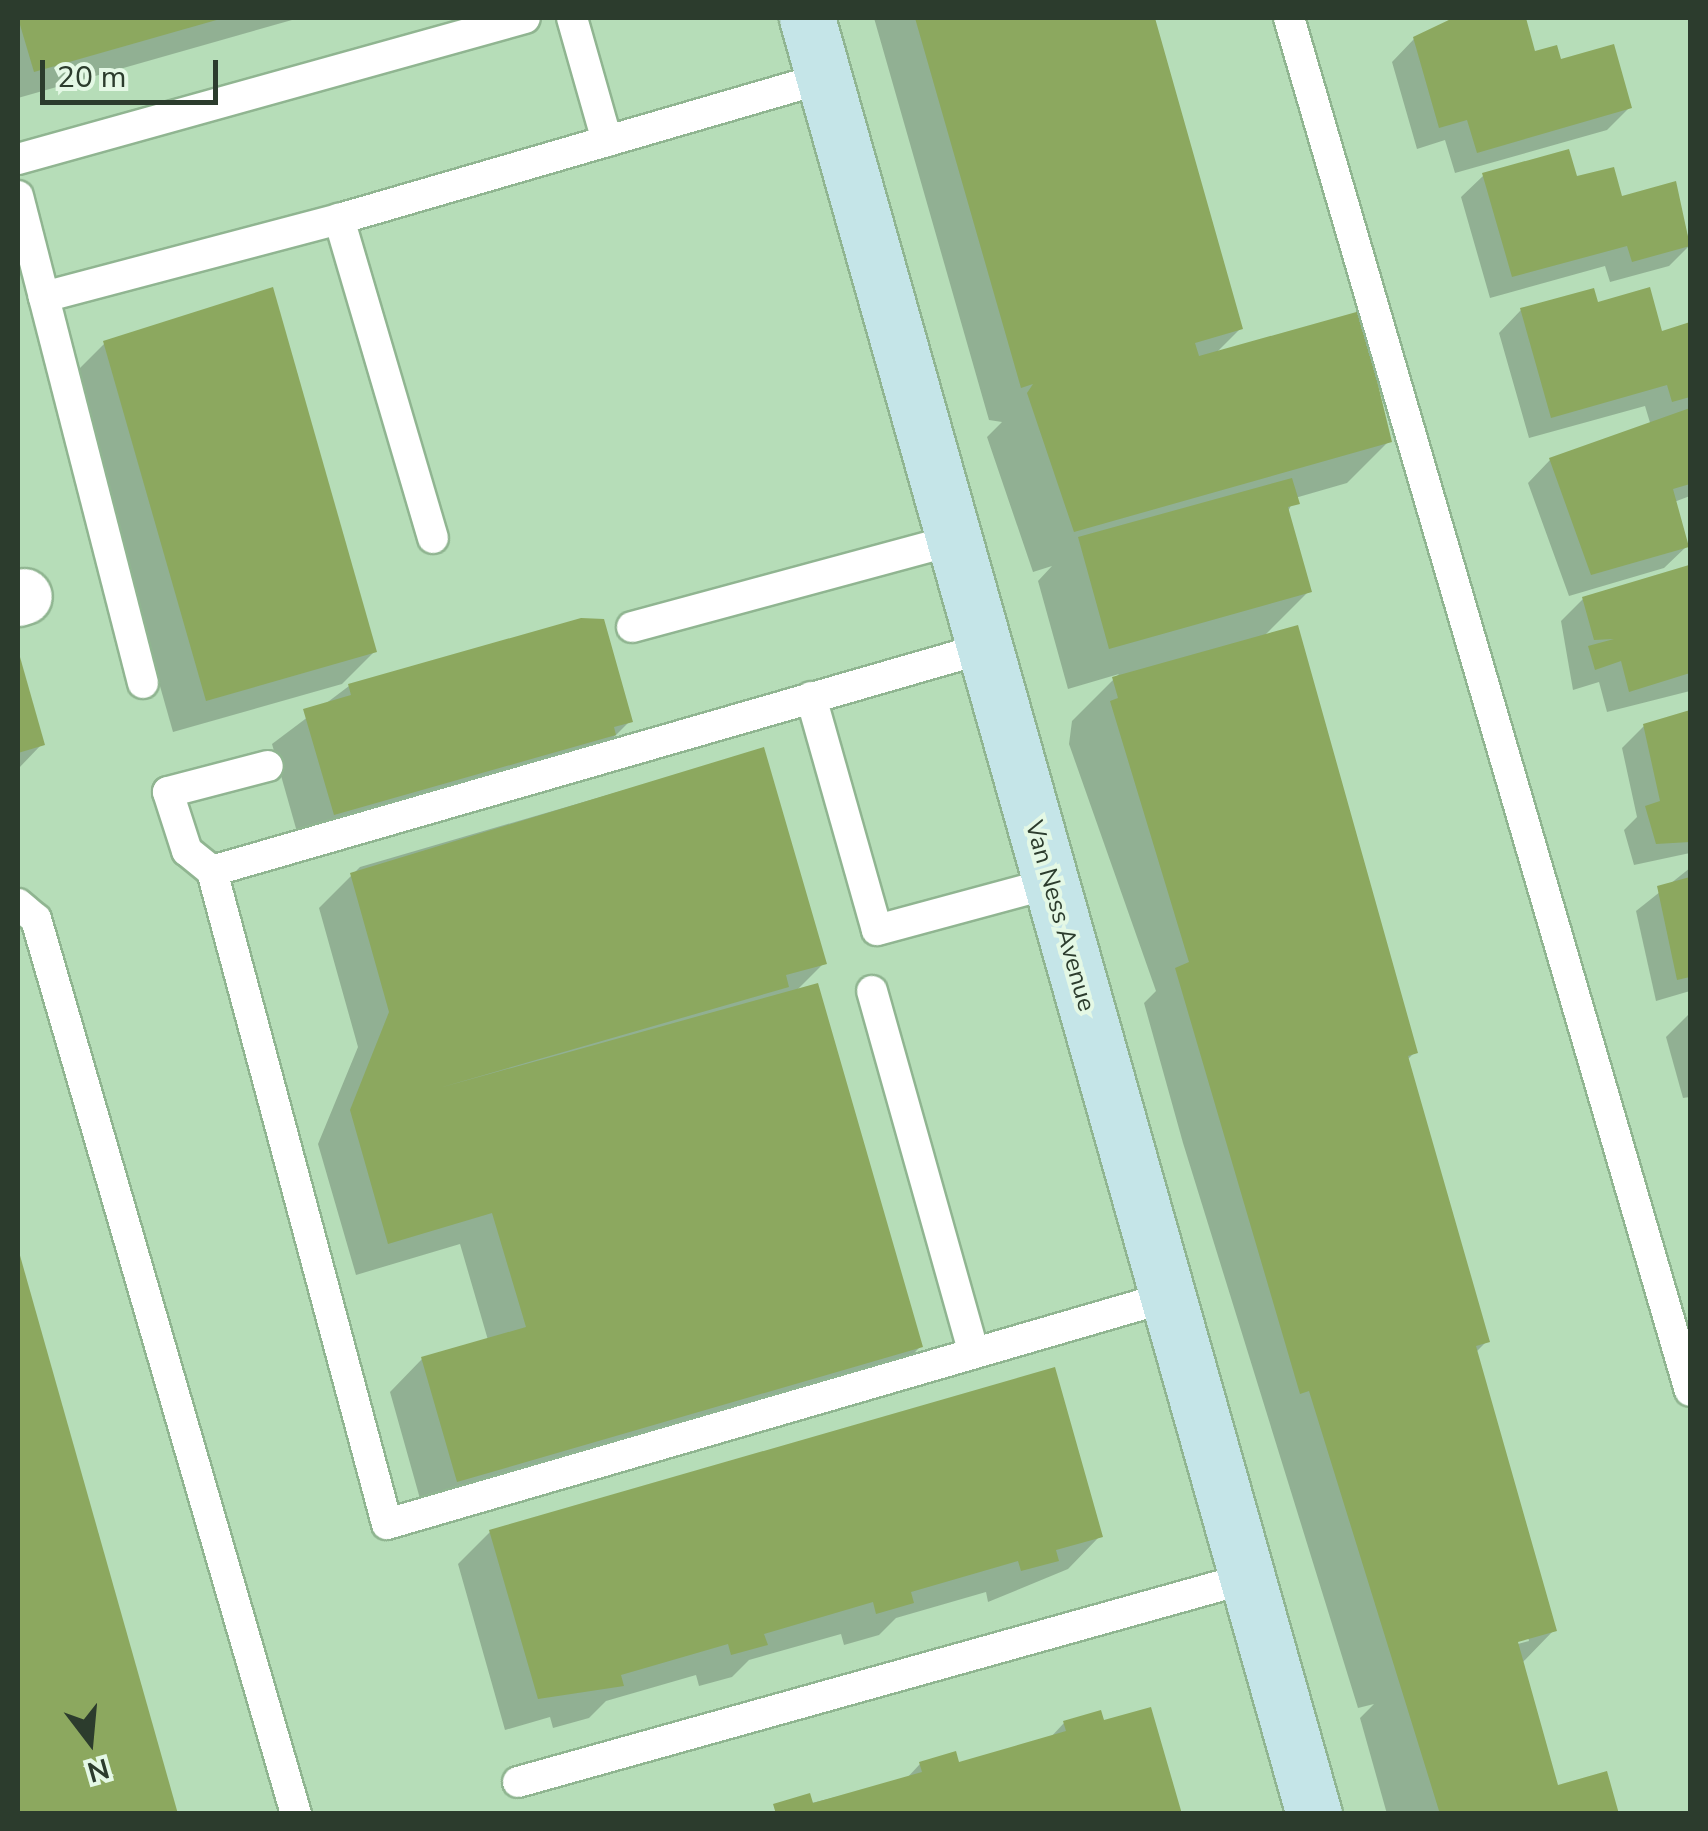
<!DOCTYPE html>
<style>
body{margin:0}
#map{position:relative;width:1708px;height:1831px;overflow:hidden;background:#b6ddb8;font-family:"Nunito Sans",sans-serif}
div>[style]{position:absolute}
[style*='--x']{left:calc(var(--x)*1px);top:calc(var(--y)*1px);width:calc(var(--w)*1px);rotate:calc(var(--a)*1deg)}
.shadow>*{inset:0;background:#0003}
.building>*{inset:0;background:#8ca85f}
.roads{filter:drop-shadow(2px 0 #90b591) drop-shadow(-2px 0 #90b591) drop-shadow(0 2px #90b591) drop-shadow(0 -2px #90b591)}
.service>*{height:30px;margin:-15px;padding:0 15px;transform-origin:15px;border-radius:15px;background:#fff}
.minor>*{height:55px;margin:-27.5px;padding:0 27.5px;transform-origin:27.5px;border-radius:27.5px;background:#fff}
.secondary>*{height:55px;margin:-27.5px;padding:0 27.5px;transform-origin:27.5px;border-radius:27.5px;background:#c5e5e8}
span{translate:-50% -50%;white-space:nowrap;text-align:center;line-height:1.15;-webkit-text-stroke:8px #e4f8e5;paint-order:stroke}
.street-label{font-size:25px;color:#2c3c2d}
.frame{position:absolute;inset:0;border:20px solid #2c3c2d;pointer-events:none}
.north{position:absolute;left:40px;top:1691px;width:100px;height:100px;-webkit-text-stroke:8px #e4f8e5;paint-order:stroke;rotate:164deg;font-size:28px;font-weight:700;line-height:40px;text-align:center;color:#2c3c2d}
.north::after{content:'';display:block;margin:auto;width:35px;height:45px;background:#2c3c2d;clip-path:polygon(50% 0,100% 100%,50% 72%,0 100%)}
.scale{position:absolute;left:40px;top:60px;width:178px;height:45px;box-sizing:border-box;border:5px solid #2c3c2d;border-top:0;padding-left:12px;font-size:30px;line-height:35px;white-space:nowrap;color:#2c3c2d;-webkit-text-stroke:8px #e4f8e5;paint-order:stroke}
</style>
<div id="map">
<div class="shadow">
<i style="clip-path:polygon(18px 18px,299px 18px,18px 98px)"></i>
<i style="clip-path:polygon(evenodd,874px 18px,1153px 18px,1241px 328px,1215px 354px,1389px 441px,1347px 483px,1295px 498px,1287px 513px,1309px 591px,1262px 638px,1415px 1052px,1407px 1060px,1487px 1341px,1476px 1352px,1554px 1630px,1521px 1664px,1556px 1788px,1616px 1814px,1387px 1814px,1360px 1718px,1374px 1704px,1358px 1708px,1183px 1143px,1144px 1003px,1156px 991px,1069px 744px,1072px 721px,1119px 674px,1068px 689px,1038px 581px,1052px 566px,1033px 572px,987px 437px,1002px 422px,989px 420px,874px 18px,1528px 1637px,1529px 1641px,1412px 1673px,1528px 1637px)"></i>
<i style="clip-path:polygon(1488px 18px,1524px 18px,1534px 54px,1629px 108px,1607px 130px,1455px 173px,1445px 140px,1417px 149px,1392px 62px,1414px 39px)"></i>
<i style="clip-path:polygon(1484px 175px,1575px 179px,1620px 199px,1674px 184px,1690px 245px,1669px 266px,1610px 282px,1605px 266px,1490px 298px,1461px 197px)"></i>
<i style="clip-path:polygon(1596px 305px,1660px 334px,1690px 325px,1690px 496px,1674px 502px,1687px 546px,1664px 568px,1569px 596px,1528px 483px,1550px 460px,1651px 426px,1645px 406px,1529px 438px,1499px 333px,1521px 310px)"></i>
<i style="clip-path:polygon(105px 343px,375px 651px,342px 684px,173px 732px,72px 376px)"></i>
<i style="clip-path:polygon(1687px 568px,1690px 691px,1607px 712px,1599px 682px,1573px 690px,1561px 621px,1583px 599px)"></i>
<i style="clip-path:polygon(18px 655px,42px 744px,18px 769px)"></i>
<i style="clip-path:polygon(349px 686px,630px 721px,597px 754px,301px 846px,272px 744px)"></i>
<i style="clip-path:polygon(1690px 712px,1690px 853px,1634px 865px,1624px 830px,1637px 817px,1622px 748px,1644px 726px)"></i>
<i style="clip-path:polygon(762px 750px,824px 963px,794px 993px,921px 1346px,888px 1379px,424px 1513px,390px 1392px,422px 1359px,488px 1340px,460px 1244px,356px 1275px,318px 1144px,358px 1047px,319px 908px,360px 867px)"></i>
<i style="clip-path:polygon(1690px 868px,1690px 991px,1656px 1001px,1636px 911px)"></i>
<i style="clip-path:polygon(1689px 1014px,1690px 1097px,1683px 1098px,1666px 1037px)"></i>
<i style="clip-path:polygon(18px 1257px,176px 1814px,18px 1814px)"></i>
<i style="clip-path:polygon(490px 1532px,1100px 1536px,1068px 1569px,988px 1602px,986px 1592px,896px 1618px,879px 1635px,844px 1645px,841px 1634px,749px 1660px,732px 1677px,699px 1686px,696px 1675px,606px 1701px,589px 1718px,553px 1728px,550px 1717px,505px 1730px,458px 1564px)"></i>
<i style="clip-path:polygon(1064px 1723px,1102px 1723px,1179px 1814px,767px 1814px,905px 1780px,920px 1764px,957px 1765px,1049px 1739px)"></i>
</div>
<div class="building">
<i style="clip-path:polygon(18px 18px,220px 18px,220px 19px,34px 72px)"></i>
<i style="clip-path:polygon(915px 18px,1155px 18px,1243px 329px,1195px 343px,1199px 356px,1360px 311px,1392px 442px,1074px 532px,1027px 393px,1033px 384px,1021px 388px)"></i>
<i style="clip-path:polygon(1453px 18px,1526px 18px,1535px 51px,1557px 45px,1561px 59px,1614px 44px,1632px 108px,1477px 153px,1467px 120px,1439px 128px,1413px 37px)"></i>
<i style="clip-path:polygon(1569px 149px,1577px 176px,1614px 167px,1622px 196px,1676px 181px,1690px 246px,1632px 262px,1627px 246px,1512px 277px,1482px 173px)"></i>
<i style="clip-path:polygon(273px 287px,377px 652px,206px 701px,103px 341px)"></i>
<i style="clip-path:polygon(1650px 287px,1662px 331px,1690px 322px,1690px 397px,1672px 402px,1667px 385px,1551px 418px,1520px 308px,1594px 288px,1598px 302px)"></i>
<i style="clip-path:polygon(1690px 408px,1690px 484px,1673px 489px,1689px 547px,1591px 575px,1549px 458px)"></i>
<i style="clip-path:polygon(1292px 478px,1300px 504px,1288px 507px,1312px 592px,1109px 649px,1078px 537px)"></i>
<i style="clip-path:polygon(1689px 565px,1690px 673px,1629px 692px,1621px 661px,1595px 670px,1588px 646px,1614px 639px,1594px 640px,1582px 597px)"></i>
<i style="clip-path:polygon(581px 618px,604px 619px,633px 722px,614px 727px,616px 735px,334px 815px,303px 709px,351px 695px,348px 684px)"></i>
<i style="clip-path:polygon(1298px 625px,1418px 1053px,1408px 1056px,1490px 1342px,1476px 1346px,1557px 1631px,1518px 1642px,1558px 1785px,1607px 1771px,1619px 1814px,1440px 1814px,1309px 1391px,1300px 1394px,1175px 968px,1189px 962px,1110px 701px,1118px 698px,1112px 677px)"></i>
<i style="clip-path:polygon(18px 650px,45px 745px,18px 753px)"></i>
<i style="clip-path:polygon(1690px 710px,1690px 842px,1656px 844px,1645px 806px,1660px 801px,1643px 724px)"></i>
<i style="clip-path:polygon(764px 747px,827px 964px,786px 975px,789px 987px,439px 1088px,818px 983px,923px 1347px,457px 1482px,421px 1357px,526px 1327px,492px 1213px,388px 1244px,350px 1110px,389px 1012px,350px 873px)"></i>
<i style="clip-path:polygon(1690px 877px,1690px 977px,1677px 980px,1657px 886px)"></i>
<i style="clip-path:polygon(18px 1252px,19px 1252px,178px 1814px,18px 1814px)"></i>
<i style="clip-path:polygon(1055px 1367px,1103px 1537px,1056px 1550px,1059px 1561px,1021px 1571px,1018px 1561px,911px 1592px,914px 1603px,876px 1614px,873px 1602px,764px 1634px,768px 1645px,731px 1655px,728px 1644px,621px 1675px,624px 1686px,538px 1699px,489px 1530px)"></i>
<i style="clip-path:polygon(1151px 1707px,1182px 1814px,776px 1814px,773px 1804px,810px 1793px,813px 1803px,922px 1772px,919px 1762px,956px 1751px,959px 1762px,1066px 1731px,1063px 1721px,1101px 1710px,1104px 1720px)"></i>
</div>
<div class="roads">
<div class="service">
<i style="--x:572;--y:18;--w:128;--a:74.1"></i>
<i style="--x:1289;--y:18;--w:1430;--a:73.72"></i>
<i style="--x:18;--y:159;--w:526;--a:-15.54"></i>
<i style="--x:18;--y:196;--w:104;--a:75.6"></i>
<i style="--x:433;--y:538;--w:333;--a:-106.4"></i>
<i style="--x:339;--y:219;--w:505;--a:-16.21"></i>
<i style="--x:632;--y:627;--w:334;--a:-15.1"></i>
<i style="--x:985;--y:648;--w:805;--a:163.91"></i>
<i style="--x:212;--y:871;--w:676;--a:75"></i>
<i style="--x:387;--y:1524;--w:813;--a:-16.21"></i>
<i style="--x:143;--y:683;--w:398;--a:-104.4"></i>
<i style="--x:44;--y:297;--w:305;--a:-14.8"></i>
<i style="--x:811;--y:697;--w:242;--a:74.2"></i>
<i style="--x:877;--y:930;--w:180;--a:-15.1"></i>
<i style="--x:212;--y:871;--w:32;--a:-141"></i>
<i style="--x:187;--y:851;--w:62;--a:-107.9"></i>
<i style="--x:168;--y:792;--w:103;--a:-14.6"></i>
<i style="--x:18;--y:904;--w:23;--a:40"></i>
<i style="--x:36;--y:919;--w:932;--a:73.8"></i>
<i style="--x:872;--y:991;--w:376;--a:74.3"></i>
<i style="--x:518;--y:1782;--w:758;--a:-15.61"></i>
</div>
<div class="minor">
<i style="--x:18;--y:598;--w:6;--a:-18"></i>
</div>
<div class="secondary">
<i style="--x:807;--y:18;--w:1866;--a:74.24"></i>
</div>
</div>
<div class="street-label">
<span style="left:1060px;top:916px;rotate:74deg">Van Ness Avenue</span>
</div>
<div class="frame"></div>
<div class="north">N</div>
<div class="scale">20 m</div>
</div>
